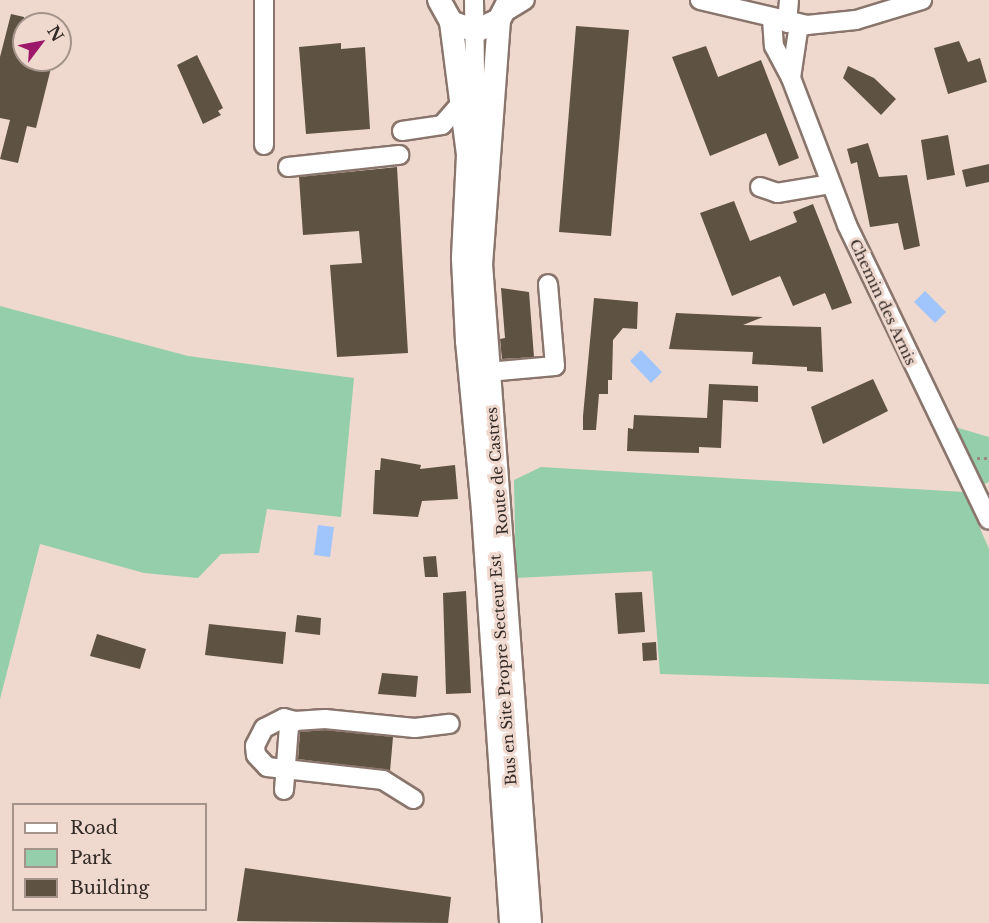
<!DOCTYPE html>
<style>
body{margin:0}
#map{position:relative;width:989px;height:923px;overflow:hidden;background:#efd9cf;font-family:"Libre Baskerville",serif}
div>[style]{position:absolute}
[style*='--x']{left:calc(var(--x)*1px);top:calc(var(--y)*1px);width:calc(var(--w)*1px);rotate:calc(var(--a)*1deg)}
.green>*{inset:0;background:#94ceaa}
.water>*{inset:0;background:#a0c5fd}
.building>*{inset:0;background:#5e5243}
.path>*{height:3px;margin-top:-1.5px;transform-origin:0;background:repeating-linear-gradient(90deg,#9a8a83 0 3px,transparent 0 7.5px)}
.roads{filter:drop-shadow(2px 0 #89756c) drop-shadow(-2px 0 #89756c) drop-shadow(0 2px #89756c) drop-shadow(0 -2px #89756c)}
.minor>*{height:18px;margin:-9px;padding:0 9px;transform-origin:9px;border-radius:9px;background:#fff}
.major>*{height:22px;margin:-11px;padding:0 11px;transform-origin:11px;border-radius:11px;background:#fff}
span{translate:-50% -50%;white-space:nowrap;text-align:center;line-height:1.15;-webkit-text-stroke:6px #efd9cf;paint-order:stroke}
.street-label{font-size:15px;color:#322a26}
.legend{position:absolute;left:12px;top:803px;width:195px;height:108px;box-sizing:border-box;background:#efd9cf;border:2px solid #a3938b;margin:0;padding:8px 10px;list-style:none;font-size:18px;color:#322a26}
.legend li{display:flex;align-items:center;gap:12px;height:30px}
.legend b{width:30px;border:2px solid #a3938b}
.north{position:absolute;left:12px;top:12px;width:60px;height:60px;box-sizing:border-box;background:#efd9cf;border:2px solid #a3938b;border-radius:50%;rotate:58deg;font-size:16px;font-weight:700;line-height:24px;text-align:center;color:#322a26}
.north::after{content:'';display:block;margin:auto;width:21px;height:27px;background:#9c186b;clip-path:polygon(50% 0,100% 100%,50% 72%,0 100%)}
</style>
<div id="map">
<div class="green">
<i style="clip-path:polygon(0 306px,188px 356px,354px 378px,341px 517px,267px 509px,259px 553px,221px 554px,198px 578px,144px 573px,40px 544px,0 699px)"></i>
<i style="clip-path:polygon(955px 427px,989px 437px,989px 482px,984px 484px)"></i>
<i style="clip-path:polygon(541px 467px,964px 492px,989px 549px,989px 684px,660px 674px,652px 571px,516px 578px,514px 480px)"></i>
</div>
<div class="water">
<i style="clip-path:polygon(925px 291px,946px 312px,935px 323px,914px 302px)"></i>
<i style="clip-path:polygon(641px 350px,662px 372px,651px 383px,630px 361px)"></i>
<i style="clip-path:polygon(318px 525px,334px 527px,330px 557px,314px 555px)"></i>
</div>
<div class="building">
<i style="clip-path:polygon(11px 14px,24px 17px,24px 60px,53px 60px,36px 128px,27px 126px,18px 163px,0 159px,10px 120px,0 118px,0 57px)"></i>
<i style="clip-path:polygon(576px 26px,629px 30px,611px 236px,559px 232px)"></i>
<i style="clip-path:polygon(959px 41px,968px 62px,980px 58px,987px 82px,948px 94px,934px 48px)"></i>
<i style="clip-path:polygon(341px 43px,341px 49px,365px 47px,370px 129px,306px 134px,299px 47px)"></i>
<i style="clip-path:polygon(706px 46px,718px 77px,761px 60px,799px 158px,779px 166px,766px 133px,710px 156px,672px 57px)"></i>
<i style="clip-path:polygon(197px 55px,223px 108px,218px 111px,221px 115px,203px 124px,177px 65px)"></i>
<i style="clip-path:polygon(848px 66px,874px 78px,896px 99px,881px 115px,843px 78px)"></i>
<i style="clip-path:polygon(948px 135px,955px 175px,927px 180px,921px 140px)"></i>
<i style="clip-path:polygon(868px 143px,879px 177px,907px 175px,920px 246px,904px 250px,898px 223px,870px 227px,857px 162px,851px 164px,847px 149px)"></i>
<i style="clip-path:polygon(989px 164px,989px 182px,966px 187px,962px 170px)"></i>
<i style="clip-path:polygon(397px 167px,408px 353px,337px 357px,330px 265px,362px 263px,359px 231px,303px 235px,299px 177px)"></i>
<i style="clip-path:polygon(734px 201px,750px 241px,797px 222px,793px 212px,813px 204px,852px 303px,832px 310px,825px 293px,793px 306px,780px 276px,732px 296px,700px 213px)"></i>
<i style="clip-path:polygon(501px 288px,529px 292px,534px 357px,502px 359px,500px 339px,505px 338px)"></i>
<i style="clip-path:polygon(594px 298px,638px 302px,637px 329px,623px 328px,613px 340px,612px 380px,608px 380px,608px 394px,599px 394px,596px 430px,583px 430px,583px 416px)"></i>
<i style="clip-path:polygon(676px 313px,763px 317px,743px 325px,821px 327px,823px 372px,807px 371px,807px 367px,752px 364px,753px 352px,669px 349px)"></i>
<i style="clip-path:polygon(873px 379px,888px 411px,823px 444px,811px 407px)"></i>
<i style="clip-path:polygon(709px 384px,758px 386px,758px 402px,723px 400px,721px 448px,699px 447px,699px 453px,627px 451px,628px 428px,633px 429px,634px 415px,707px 418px)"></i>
<i style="clip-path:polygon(381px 458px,421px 465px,420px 469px,455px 465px,458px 499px,422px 501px,418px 517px,373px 514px,375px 470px,380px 470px)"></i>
<i style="clip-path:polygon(436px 556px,438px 577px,425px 577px,423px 557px)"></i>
<i style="clip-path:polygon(466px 591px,471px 693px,446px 694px,443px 593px)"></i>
<i style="clip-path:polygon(642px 592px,645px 632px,618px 634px,615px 593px)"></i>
<i style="clip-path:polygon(297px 615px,321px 618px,320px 635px,295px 632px)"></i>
<i style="clip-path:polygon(209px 624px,286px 632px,283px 664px,205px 655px)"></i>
<i style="clip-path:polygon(97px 634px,146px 649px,140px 669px,90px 656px)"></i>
<i style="clip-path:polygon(656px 642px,657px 660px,643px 661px,642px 643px)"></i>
<i style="clip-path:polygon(382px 673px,418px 676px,416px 697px,378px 694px)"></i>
<i style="clip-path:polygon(325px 730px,393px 737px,390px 771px,298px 759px,300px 732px)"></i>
<i style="clip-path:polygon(245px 868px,451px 897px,448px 923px,237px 921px)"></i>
</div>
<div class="path">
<i style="--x:977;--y:458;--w:12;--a:0"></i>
</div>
<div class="roads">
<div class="minor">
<i style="--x:474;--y:0;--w:147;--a:89.2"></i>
<i style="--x:700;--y:0;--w:110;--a:13.2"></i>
<i style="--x:807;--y:25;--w:49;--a:-5.8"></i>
<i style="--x:856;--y:20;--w:69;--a:-16.9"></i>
<i style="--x:505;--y:12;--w:23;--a:-31"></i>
<i style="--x:772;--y:19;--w:27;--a:86"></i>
<i style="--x:774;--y:46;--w:36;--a:62"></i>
<i style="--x:791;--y:78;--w:157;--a:69.1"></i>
<i style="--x:847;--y:225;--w:327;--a:64.3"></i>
<i style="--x:787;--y:23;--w:23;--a:-85"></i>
<i style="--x:791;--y:78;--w:55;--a:-81.6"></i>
<i style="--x:402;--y:131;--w:40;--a:-8.5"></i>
<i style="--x:442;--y:125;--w:28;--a:-49"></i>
<i style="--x:264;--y:145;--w:145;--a:-90"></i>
<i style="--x:288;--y:167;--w:112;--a:-6.2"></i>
<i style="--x:760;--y:187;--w:18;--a:19"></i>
<i style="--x:777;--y:193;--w:55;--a:-9.5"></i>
<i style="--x:488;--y:372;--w:67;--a:-5.1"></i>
<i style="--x:555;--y:366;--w:82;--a:-94.9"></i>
<i style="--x:295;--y:721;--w:11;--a:-165"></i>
<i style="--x:284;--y:718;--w:22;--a:153"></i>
<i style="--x:264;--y:728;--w:20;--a:117"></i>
<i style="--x:255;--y:746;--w:9;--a:84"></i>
<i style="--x:256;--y:755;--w:16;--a:47"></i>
<i style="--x:267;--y:767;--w:117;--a:6.4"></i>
<i style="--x:383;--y:780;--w:36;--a:32"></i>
<i style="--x:284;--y:790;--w:63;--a:-85.5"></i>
<i style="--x:289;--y:727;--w:8;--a:-45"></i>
<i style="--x:295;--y:721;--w:30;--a:-4"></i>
<i style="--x:325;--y:719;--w:90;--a:5.7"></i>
<i style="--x:415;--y:728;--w:35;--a:-7"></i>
</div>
<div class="major">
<i style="--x:439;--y:0;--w:25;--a:61"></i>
<i style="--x:451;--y:22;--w:27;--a:20"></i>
<i style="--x:476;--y:31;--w:25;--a:-26"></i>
<i style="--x:499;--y:20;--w:22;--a:-63"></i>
<i style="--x:499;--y:20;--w:245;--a:94.2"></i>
<i style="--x:481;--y:264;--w:661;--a:85.75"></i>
<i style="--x:451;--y:22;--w:134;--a:82.7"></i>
<i style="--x:468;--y:155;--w:104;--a:92.8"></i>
<i style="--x:463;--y:259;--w:82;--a:87.2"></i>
<i style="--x:467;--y:341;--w:171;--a:84.6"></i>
<i style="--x:483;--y:511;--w:413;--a:86.1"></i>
</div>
</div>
<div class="street-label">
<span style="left:883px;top:302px;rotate:65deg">Chemin des Arnis</span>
<span style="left:497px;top:471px;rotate:-95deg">Route de Castres</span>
<span style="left:503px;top:670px;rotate:-94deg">Bus en Site Propre Secteur Est</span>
</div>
<ul class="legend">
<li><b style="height:8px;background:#fff"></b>Road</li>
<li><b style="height:16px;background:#94ceaa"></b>Park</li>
<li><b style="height:16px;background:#5e5243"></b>Building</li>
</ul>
<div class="north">N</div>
</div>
